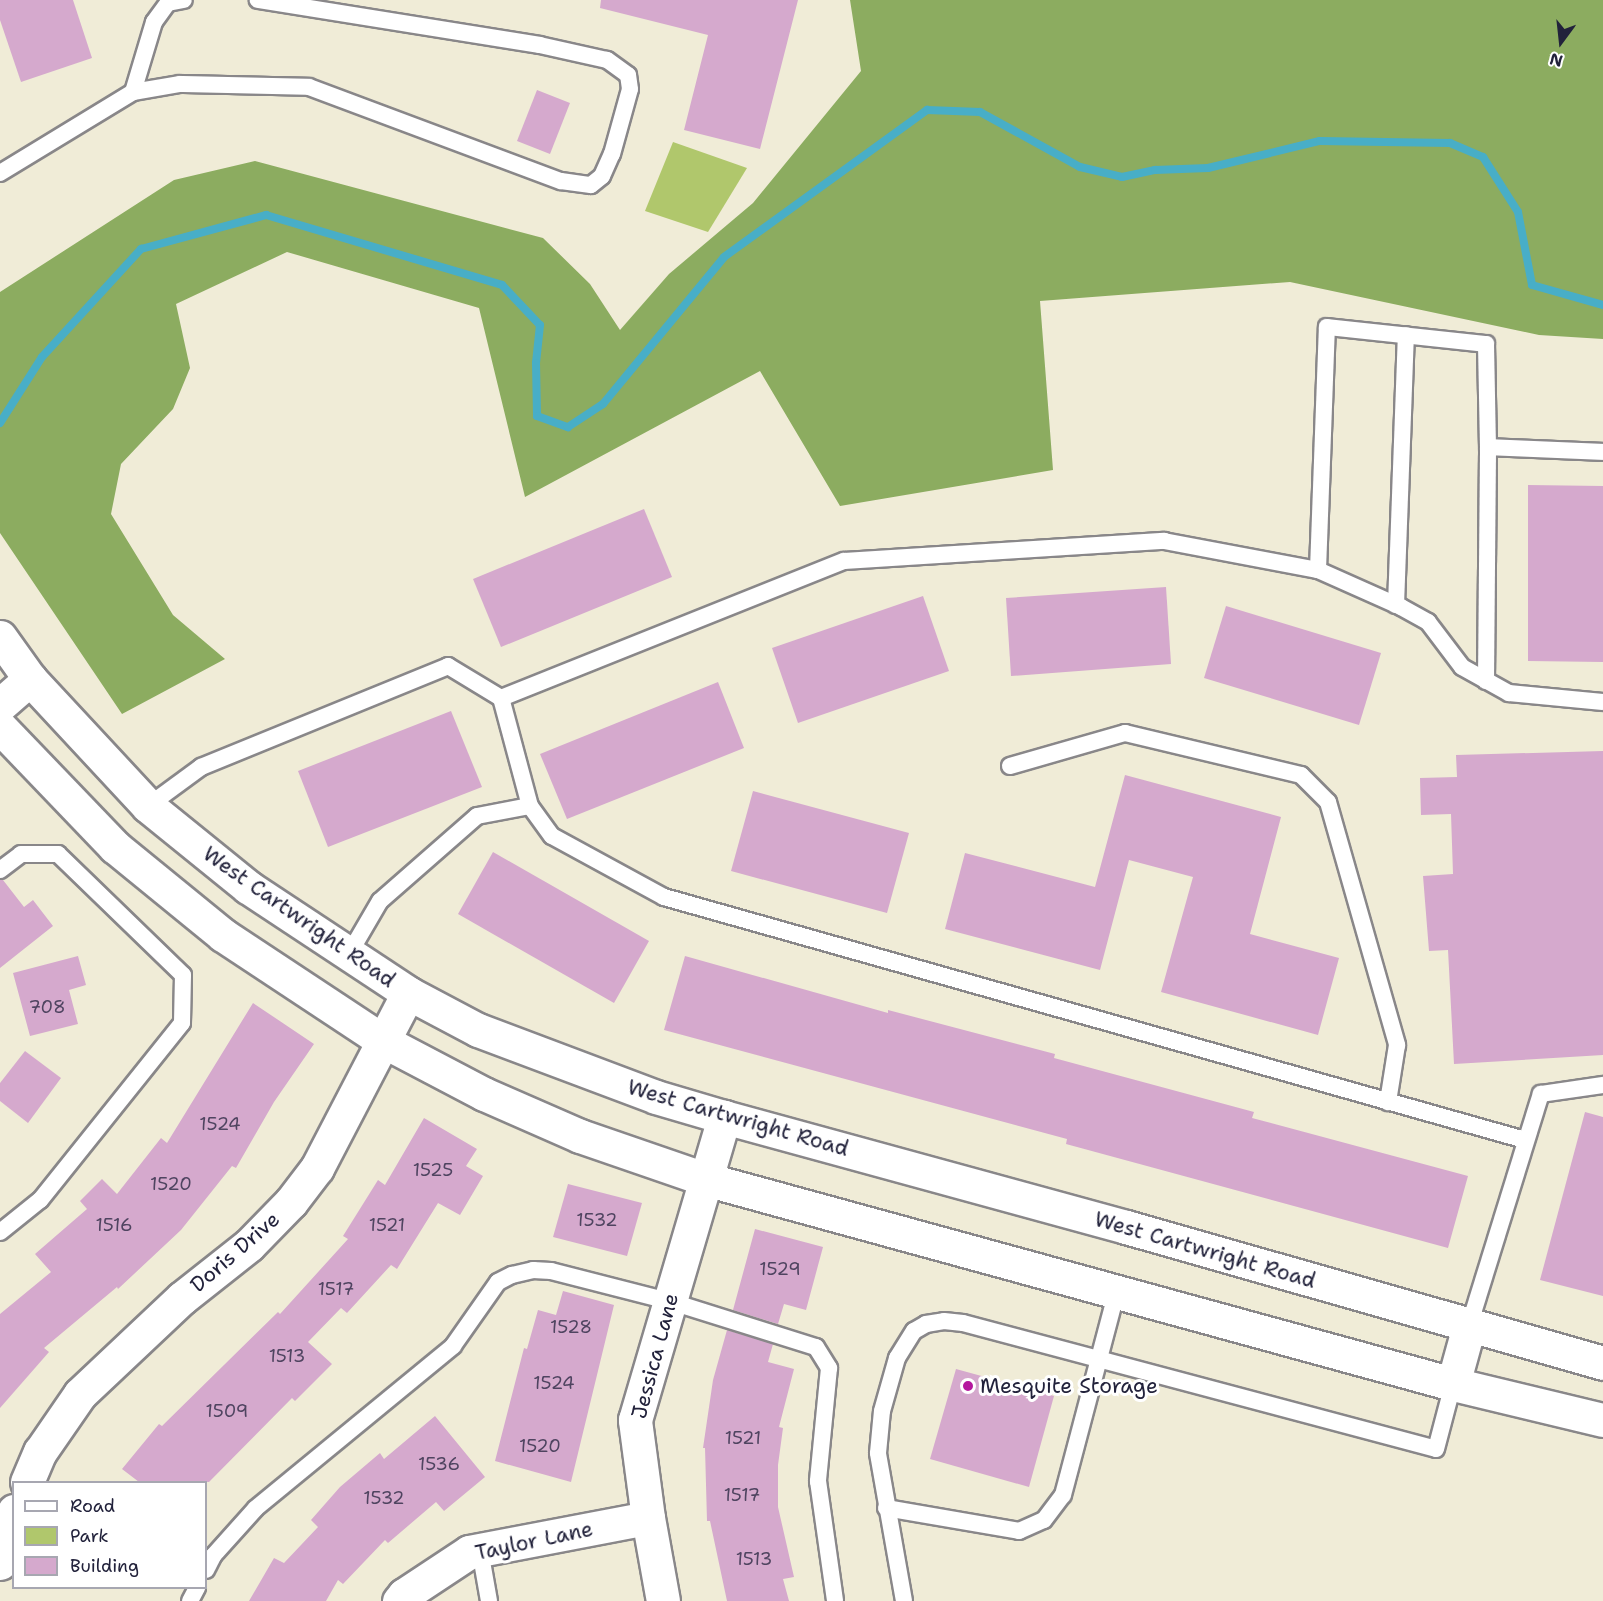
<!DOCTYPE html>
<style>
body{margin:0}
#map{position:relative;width:1603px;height:1601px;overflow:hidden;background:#f0ecd7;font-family:"Shantell Sans",sans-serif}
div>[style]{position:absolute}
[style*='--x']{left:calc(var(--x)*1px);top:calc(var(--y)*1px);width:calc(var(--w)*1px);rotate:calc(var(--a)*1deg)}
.green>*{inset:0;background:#b0c76c}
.forest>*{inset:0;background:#8cac60}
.stream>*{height:8px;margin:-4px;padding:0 4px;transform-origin:4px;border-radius:4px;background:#48aec7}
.building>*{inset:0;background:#d5a9cd}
.roads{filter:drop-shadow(2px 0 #898789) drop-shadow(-2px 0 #898789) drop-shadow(0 2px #898789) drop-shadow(0 -2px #898789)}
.service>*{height:16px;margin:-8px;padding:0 8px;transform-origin:8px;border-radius:8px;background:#fff}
.minor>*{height:33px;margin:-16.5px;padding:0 16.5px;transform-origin:16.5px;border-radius:16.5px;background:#fff}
.secondary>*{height:33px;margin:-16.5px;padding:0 16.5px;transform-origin:16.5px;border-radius:16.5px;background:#fff}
.dots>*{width:16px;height:16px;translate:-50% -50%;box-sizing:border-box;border:3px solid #fff;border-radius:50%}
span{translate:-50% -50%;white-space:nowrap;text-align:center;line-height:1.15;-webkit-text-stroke:6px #fff;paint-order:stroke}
.number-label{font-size:18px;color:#4f4460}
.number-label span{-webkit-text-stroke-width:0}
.street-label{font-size:21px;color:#22223b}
.poi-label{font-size:21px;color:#22223b}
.left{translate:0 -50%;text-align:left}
.legend{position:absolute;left:12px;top:1481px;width:195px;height:108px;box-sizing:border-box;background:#fff;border:2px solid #a7a7b1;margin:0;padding:8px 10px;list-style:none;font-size:18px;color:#22223b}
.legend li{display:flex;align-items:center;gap:12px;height:30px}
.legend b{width:30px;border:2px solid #a7a7b1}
.north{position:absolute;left:1531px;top:12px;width:60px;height:60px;-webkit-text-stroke:4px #fff;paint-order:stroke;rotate:195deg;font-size:16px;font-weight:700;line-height:24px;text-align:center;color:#22223b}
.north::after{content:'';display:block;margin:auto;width:21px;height:27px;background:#22223b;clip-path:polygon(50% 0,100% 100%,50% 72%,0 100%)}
</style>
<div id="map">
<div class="green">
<i style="clip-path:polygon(673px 142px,747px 168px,708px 232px,645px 211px)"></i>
</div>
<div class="forest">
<i style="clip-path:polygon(850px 0,1603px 0,1603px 339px,1539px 335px,1290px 282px,1040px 301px,1053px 470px,840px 506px,760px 371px,525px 497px,479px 308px,287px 252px,176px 304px,190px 368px,173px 409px,121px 464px,111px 514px,173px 615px,225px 659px,122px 714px,0 533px,0 292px,174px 180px,255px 161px,543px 238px,590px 284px,620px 330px,669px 274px,753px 203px,861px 71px)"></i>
</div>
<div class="stream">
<i style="--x:0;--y:423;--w:78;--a:-57.5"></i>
<i style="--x:42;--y:357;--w:147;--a:-47.5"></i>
<i style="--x:141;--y:249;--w:130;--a:-15.2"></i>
<i style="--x:266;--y:215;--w:246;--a:16.5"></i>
<i style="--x:502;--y:285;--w:55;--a:46.5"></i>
<i style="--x:540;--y:325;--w:38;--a:96"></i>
<i style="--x:536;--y:363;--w:53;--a:88.9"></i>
<i style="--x:537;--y:416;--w:33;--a:20"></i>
<i style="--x:568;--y:427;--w:42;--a:-33.3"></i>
<i style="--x:603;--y:404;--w:190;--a:-50.5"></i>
<i style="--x:724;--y:257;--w:251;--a:-35.9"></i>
<i style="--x:927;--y:110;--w:53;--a:2.2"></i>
<i style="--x:980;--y:112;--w:114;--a:28.8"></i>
<i style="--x:1080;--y:167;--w:43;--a:13.4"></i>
<i style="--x:1122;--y:177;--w:34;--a:-12"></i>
<i style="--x:1155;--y:170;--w:53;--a:-2.2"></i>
<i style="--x:1208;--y:168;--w:115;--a:-13.6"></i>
<i style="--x:1320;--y:141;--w:130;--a:0.9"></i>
<i style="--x:1450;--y:143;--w:36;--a:23"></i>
<i style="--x:1483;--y:157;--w:65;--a:57.5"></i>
<i style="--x:1518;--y:212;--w:74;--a:79.1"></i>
<i style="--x:1532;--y:285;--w:74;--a:15.7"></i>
</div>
<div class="building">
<i style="clip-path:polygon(0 0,73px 0,92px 58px,21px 82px,0 20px)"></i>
<i style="clip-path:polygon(601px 0,798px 0,760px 149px,684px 130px,708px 35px,600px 8px)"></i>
<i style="clip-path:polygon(537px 90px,570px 103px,550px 154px,517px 141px)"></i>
<i style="clip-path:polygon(1528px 485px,1603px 486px,1603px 662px,1528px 661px)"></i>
<i style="clip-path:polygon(644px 509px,672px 577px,501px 647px,473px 579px)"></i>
<i style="clip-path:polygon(1166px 587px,1171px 664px,1011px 676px,1006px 598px)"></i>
<i style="clip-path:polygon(923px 596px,949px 671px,798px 723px,772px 648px)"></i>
<i style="clip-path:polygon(1226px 606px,1381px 653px,1359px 725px,1204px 678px)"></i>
<i style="clip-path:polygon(718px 682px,744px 748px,567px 819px,540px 754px)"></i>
<i style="clip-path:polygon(451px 711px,482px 787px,328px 847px,298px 771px)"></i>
<i style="clip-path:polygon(1603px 751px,1603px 1055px,1454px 1064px,1448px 950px,1429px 951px,1423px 876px,1453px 874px,1451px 814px,1421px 815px,1420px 778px,1457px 777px,1456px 755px)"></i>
<i style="clip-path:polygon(1125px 775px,1281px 817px,1250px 934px,1339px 958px,1318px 1035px,1161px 992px,1193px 877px,1129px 860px,1100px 970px,945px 929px,965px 853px,1095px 887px)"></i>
<i style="clip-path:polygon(753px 791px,909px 833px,887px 913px,731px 871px)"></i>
<i style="clip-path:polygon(493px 852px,649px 941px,614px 1003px,458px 914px)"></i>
<i style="clip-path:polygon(0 880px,3px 880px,24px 907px,33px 900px,53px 926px,0 968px)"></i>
<i style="clip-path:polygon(78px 956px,86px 985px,69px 990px,78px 1024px,30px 1036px,13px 973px)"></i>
<i style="clip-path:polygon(685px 956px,888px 1013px,888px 1010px,1055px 1054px,1054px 1058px,1254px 1112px,1252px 1118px,1468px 1176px,1448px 1248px,1066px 1144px,1067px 1139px,664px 1030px)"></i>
<i style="clip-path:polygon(253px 1003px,314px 1044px,274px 1102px,236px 1168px,232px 1166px,181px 1230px,118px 1289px,117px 1287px,44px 1348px,49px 1352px,0 1408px,0 1314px,51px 1272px,35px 1254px,87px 1209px,80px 1201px,102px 1179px,117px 1194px,161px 1138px,167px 1143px)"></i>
<i style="clip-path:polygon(25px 1051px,61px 1078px,28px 1123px,0 1101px,0 1083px)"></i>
<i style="clip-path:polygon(1585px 1112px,1603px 1117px,1603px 1296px,1540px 1280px)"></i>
<i style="clip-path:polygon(424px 1118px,477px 1149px,466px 1166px,483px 1176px,460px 1215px,438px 1203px,397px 1269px,391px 1265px,347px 1313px,341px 1308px,308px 1342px,332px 1364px,295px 1401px,292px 1398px,209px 1482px,139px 1482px,122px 1469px,159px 1424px,162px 1426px,278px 1312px,280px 1314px,348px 1239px,343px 1236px,378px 1180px,385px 1185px)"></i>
<i style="clip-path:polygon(568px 1184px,642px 1203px,627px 1256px,553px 1237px)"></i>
<i style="clip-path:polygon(755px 1229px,823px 1247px,806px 1310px,784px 1304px,778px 1324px,733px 1310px)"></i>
<i style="clip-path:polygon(563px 1291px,614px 1305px,571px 1482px,495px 1461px,524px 1348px,527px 1349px,538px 1310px,556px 1315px)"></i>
<i style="clip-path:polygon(727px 1330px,773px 1344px,768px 1362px,794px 1369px,779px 1427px,783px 1428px,778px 1465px,778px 1507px,794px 1577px,783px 1579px,789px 1601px,727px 1601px,710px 1521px,707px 1521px,705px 1448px,703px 1448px,713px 1380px)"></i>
<i style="clip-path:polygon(956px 1369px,1054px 1396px,1029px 1487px,930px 1459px)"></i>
<i style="clip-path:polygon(435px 1416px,485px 1477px,444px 1511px,436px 1502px,388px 1543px,385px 1540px,343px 1584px,338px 1580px,326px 1601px,249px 1601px,274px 1558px,284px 1563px,318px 1527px,311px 1520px,340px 1487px,380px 1453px,384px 1459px)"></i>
</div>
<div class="roads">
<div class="service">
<i style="--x:133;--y:92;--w:73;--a:-73.3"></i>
<i style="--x:154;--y:22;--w:24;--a:-54"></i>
<i style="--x:168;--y:3;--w:16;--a:-11"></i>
<i style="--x:0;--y:173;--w:156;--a:-31.3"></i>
<i style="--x:133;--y:92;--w:48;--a:-9.7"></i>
<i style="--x:180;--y:84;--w:129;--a:1.3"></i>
<i style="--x:309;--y:87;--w:269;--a:20.5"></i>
<i style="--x:561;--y:181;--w:30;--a:8"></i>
<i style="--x:591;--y:185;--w:14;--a:-39"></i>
<i style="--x:602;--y:176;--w:24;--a:-66"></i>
<i style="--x:612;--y:154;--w:67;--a:-74.5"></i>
<i style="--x:630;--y:89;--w:14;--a:-98"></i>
<i style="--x:628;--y:75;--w:26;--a:-144"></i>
<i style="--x:607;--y:60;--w:69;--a:-167.4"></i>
<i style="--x:540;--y:45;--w:286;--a:-170.9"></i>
<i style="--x:1318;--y:570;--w:91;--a:24"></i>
<i style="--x:1401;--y:607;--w:31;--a:29"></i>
<i style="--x:1428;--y:622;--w:56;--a:52.9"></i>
<i style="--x:1462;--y:667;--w:54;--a:29"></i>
<i style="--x:1509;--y:693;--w:94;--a:5.5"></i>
<i style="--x:1396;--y:605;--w:270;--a:-87.9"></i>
<i style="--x:1486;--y:681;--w:234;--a:-89.5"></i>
<i style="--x:1010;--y:766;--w:120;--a:-16"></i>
<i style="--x:1125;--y:733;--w:181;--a:13.4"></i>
<i style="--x:1301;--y:775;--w:38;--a:45"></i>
<i style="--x:1328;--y:802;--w:253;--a:74.1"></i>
<i style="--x:1397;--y:1045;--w:58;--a:99"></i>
<i style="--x:148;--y:806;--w:66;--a:-36.3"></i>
<i style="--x:201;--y:767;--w:267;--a:-22.2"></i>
<i style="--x:448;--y:666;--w:62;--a:31.1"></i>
<i style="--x:501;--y:698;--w:369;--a:-21.8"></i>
<i style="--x:844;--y:561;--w:321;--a:-3.6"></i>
<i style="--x:1164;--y:541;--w:157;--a:10.7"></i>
<i style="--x:1318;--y:570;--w:243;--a:-87.9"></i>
<i style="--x:1327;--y:327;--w:160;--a:6.1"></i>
<i style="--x:1486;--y:344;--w:103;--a:88.9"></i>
<i style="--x:1488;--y:447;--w:115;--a:2.5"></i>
<i style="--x:530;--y:806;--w:37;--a:54"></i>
<i style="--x:552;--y:836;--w:128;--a:28.6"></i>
<i style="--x:664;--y:897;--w:895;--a:15.76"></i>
<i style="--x:0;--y:870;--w:26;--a:-37"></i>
<i style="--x:21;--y:854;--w:37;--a:0"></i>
<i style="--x:58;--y:854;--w:174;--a:44.1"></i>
<i style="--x:183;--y:975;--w:48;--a:91.2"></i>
<i style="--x:182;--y:1023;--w:227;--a:128.7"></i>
<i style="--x:40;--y:1200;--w:51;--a:141.3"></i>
<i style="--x:349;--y:954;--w:61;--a:-59.7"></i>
<i style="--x:380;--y:901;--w:129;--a:-41.2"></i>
<i style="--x:477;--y:816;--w:54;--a:-10.7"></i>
<i style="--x:530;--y:806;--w:112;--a:-105"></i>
<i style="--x:1469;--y:1326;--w:243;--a:-72.8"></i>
<i style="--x:1541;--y:1094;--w:63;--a:-8.3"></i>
<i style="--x:886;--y:1508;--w:135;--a:9.8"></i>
<i style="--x:1019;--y:1531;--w:27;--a:-24"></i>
<i style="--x:1044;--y:1520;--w:31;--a:-53"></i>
<i style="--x:1063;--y:1495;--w:211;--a:-75.2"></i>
<i style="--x:480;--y:1550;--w:52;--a:80"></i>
<i style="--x:206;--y:1570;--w:16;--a:-63"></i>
<i style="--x:213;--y:1556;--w:64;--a:-48.1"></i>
<i style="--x:256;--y:1508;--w:255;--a:-39.4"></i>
<i style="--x:453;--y:1346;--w:78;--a:-54.9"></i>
<i style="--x:498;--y:1282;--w:16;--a:-27"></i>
<i style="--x:512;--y:1275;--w:22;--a:-13"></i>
<i style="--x:533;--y:1270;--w:18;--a:3"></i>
<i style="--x:551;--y:1271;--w:122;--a:14.3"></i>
<i style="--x:669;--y:1301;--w:154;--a:17.4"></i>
<i style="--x:816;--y:1347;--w:25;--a:58"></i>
<i style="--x:829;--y:1368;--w:114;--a:95.6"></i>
<i style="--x:818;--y:1481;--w:121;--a:81.9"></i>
<i style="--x:190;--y:1601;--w:15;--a:-62"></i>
<i style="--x:904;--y:1601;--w:150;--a:-100"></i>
<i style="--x:878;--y:1453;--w:42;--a:-84.6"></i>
<i style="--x:882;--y:1411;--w:55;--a:-74.2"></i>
<i style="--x:897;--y:1358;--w:32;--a:-58"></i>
<i style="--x:914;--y:1331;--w:14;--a:-30"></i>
<i style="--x:926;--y:1324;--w:18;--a:-9"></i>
<i style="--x:944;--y:1321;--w:19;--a:6"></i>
<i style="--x:963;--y:1323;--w:489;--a:14.9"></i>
<i style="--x:1436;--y:1449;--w:67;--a:-75.3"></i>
</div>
<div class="minor">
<i style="--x:0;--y:705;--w:40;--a:-41"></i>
<i style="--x:27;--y:1482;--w:33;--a:-67"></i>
<i style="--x:40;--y:1452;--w:70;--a:-55.4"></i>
<i style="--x:80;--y:1394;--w:140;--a:-43.3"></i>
<i style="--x:182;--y:1298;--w:85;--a:-38.3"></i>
<i style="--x:249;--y:1245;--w:60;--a:-45.7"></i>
<i style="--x:291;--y:1202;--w:43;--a:-52.6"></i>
<i style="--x:317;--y:1168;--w:197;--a:-62.5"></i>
<i style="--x:0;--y:1563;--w:54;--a:-74.9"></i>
<i style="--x:399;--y:1601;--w:8;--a:-50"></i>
<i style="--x:404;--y:1595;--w:78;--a:-33.5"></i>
<i style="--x:469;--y:1552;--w:182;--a:-10.8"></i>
<i style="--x:663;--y:1601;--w:84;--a:-100.2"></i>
<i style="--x:648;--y:1518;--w:99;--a:-97.6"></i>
<i style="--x:635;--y:1420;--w:316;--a:-73.6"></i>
</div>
<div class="secondary">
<i style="--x:0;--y:637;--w:52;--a:54.5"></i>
<i style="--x:30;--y:679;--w:173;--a:47.1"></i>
<i style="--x:148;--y:806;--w:129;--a:39"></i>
<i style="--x:248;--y:887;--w:192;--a:33.5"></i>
<i style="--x:408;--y:993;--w:79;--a:27.9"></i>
<i style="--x:478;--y:1030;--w:190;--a:20.6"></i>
<i style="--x:656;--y:1097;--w:71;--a:16.4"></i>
<i style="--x:724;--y:1117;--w:417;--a:15.3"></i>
<i style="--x:1126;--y:1227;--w:496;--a:15.9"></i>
<i style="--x:0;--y:727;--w:166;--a:46.2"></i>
<i style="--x:115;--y:847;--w:139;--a:39.2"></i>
<i style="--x:223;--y:935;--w:192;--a:33.5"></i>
<i style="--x:383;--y:1041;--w:114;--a:27.7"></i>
<i style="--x:484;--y:1094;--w:105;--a:23.6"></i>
<i style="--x:580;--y:1136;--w:132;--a:19"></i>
<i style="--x:705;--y:1179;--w:776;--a:15.33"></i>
<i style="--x:1453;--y:1384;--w:154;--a:13.5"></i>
<i style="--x:1453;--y:1384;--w:60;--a:-74.6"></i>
</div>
</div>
<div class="dots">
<i style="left:968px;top:1386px;background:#b5179e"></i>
</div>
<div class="number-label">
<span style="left:47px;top:1007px">708</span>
<span style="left:220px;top:1124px">1524</span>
<span style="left:433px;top:1170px">1525</span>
<span style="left:171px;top:1184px">1520</span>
<span style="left:597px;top:1220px">1532</span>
<span style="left:114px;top:1225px">1516</span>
<span style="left:387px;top:1225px">1521</span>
<span style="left:780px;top:1269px">1529</span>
<span style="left:336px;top:1289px">1517</span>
<span style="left:571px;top:1327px">1528</span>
<span style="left:287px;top:1356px">1513</span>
<span style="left:554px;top:1383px">1524</span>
<span style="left:227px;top:1411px">1509</span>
<span style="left:743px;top:1438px">1521</span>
<span style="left:540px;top:1446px">1520</span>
<span style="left:439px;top:1464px">1536</span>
<span style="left:742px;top:1495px">1517</span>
<span style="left:384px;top:1498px">1532</span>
<span style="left:754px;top:1559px">1513</span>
</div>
<div class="street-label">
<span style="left:299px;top:917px;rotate:35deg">West Cartwright Road</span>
<span style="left:738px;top:1118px;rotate:16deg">West Cartwright Road</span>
<span style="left:1205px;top:1250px;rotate:16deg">West Cartwright Road</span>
<span style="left:235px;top:1252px;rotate:-41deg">Doris Drive</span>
<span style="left:655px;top:1356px;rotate:-75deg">Jessica Lane</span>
<span style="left:534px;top:1541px;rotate:-12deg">Taylor Lane</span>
</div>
<div class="poi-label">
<span class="left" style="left:980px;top:1386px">Mesquite Storage</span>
</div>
<ul class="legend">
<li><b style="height:8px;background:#fff"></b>Road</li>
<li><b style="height:16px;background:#b0c76c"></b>Park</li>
<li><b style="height:16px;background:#d5a9cd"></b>Building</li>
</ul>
<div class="north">N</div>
</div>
